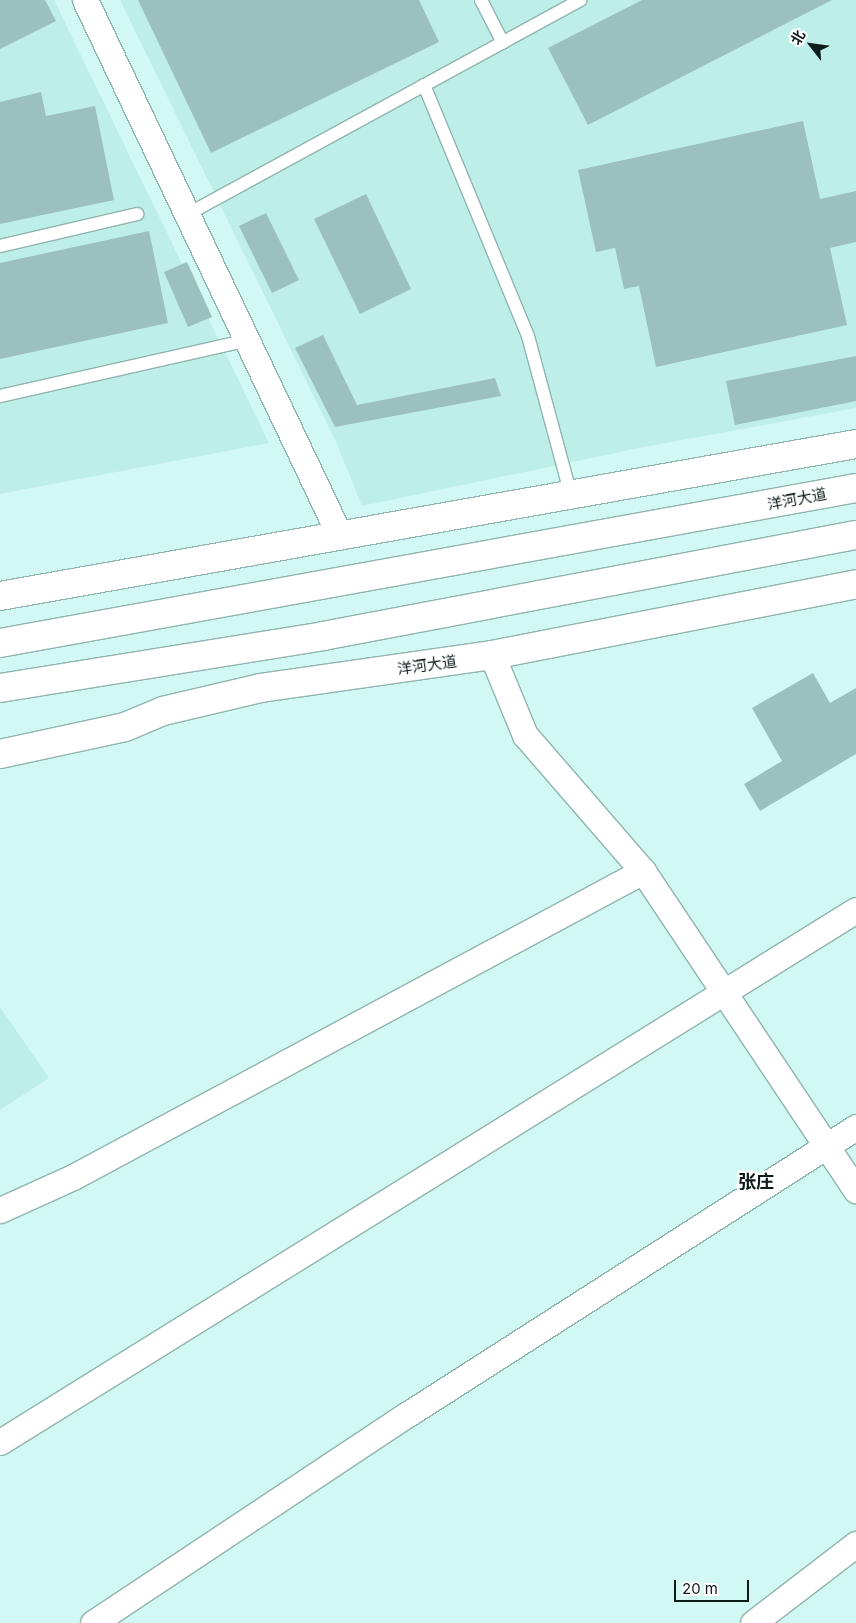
<!DOCTYPE html>
<meta charset="utf-8">
<style>
body{margin:0}
#map{position:relative;width:856px;height:1623px;overflow:hidden;background:#d2f8f4;font-family:Inter,"Noto Sans SC",sans-serif}
div>[style]{position:absolute}
[style*='--x']{left:calc(var(--x)*1px);top:calc(var(--y)*1px);width:calc(var(--w)*1px);rotate:calc(var(--a)*1deg)}
.built>*{inset:0;background:#beeee8}
.building>*{inset:0;background:#9cc0bc}
.roads{filter:drop-shadow(1px 0 #90b4b0) drop-shadow(-1px 0 #90b4b0) drop-shadow(0 1px #90b4b0) drop-shadow(0 -1px #90b4b0)}
.lane>*{height:12px;margin:-6px;padding:0 6px;transform-origin:6px;border-radius:6px;background:#fff}
.street>*{height:25px;margin:-12.5px;padding:0 12.5px;transform-origin:12.5px;border-radius:12.5px;background:#fff}
.primary>*{height:28px;margin:-14px;padding:0 14px;transform-origin:14px;border-radius:14px;background:#fff}
.highway>*{height:28px;margin:-14px;padding:0 14px;transform-origin:14px;border-radius:14px;background:#fff}
span{translate:-50% -50%;white-space:nowrap;text-align:center;line-height:1.15;-webkit-text-stroke:4.5px #fff;paint-order:stroke}
.street-label{font-size:15px;color:#0d1b1a}
.quarter-label{font-size:18px;color:#0d1b1a;font-weight:700}
.north{position:absolute;left:786px;top:20px;width:50px;height:50px;-webkit-text-stroke:4px #fff;paint-order:stroke;rotate:300deg;font-size:14px;font-weight:700;line-height:20px;text-align:center;color:#0d1b1a}
.north::after{content:'';display:block;margin:auto;width:18px;height:22px;background:#0d1b1a;clip-path:polygon(50% 0,100% 100%,50% 72%,0 100%)}
.scale{position:absolute;left:674px;top:1580px;width:75px;height:22px;box-sizing:border-box;border:2px solid #0d1b1a;border-top:0;padding-left:6px;font-size:15px;line-height:18px;white-space:nowrap;color:#0d1b1a;-webkit-text-stroke:4px #fff;paint-order:stroke}
</style>
<div id="map">
<div class="built">
<i style="clip-path:polygon(0 0,54px 0,269px 443px,0 494px)"></i>
<i style="clip-path:polygon(120px 0,856px 0,856px 408px,639px 448px,362px 506px,336px 442px)"></i>
<i style="clip-path:polygon(0 1007px,49px 1078px,0 1110px)"></i>
</div>
<div class="building">
<i style="clip-path:polygon(0 0,45px 0,56px 21px,0 49px)"></i>
<i style="clip-path:polygon(138px 0,419px 0,439px 42px,211px 153px)"></i>
<i style="clip-path:polygon(642px 0,832px 0,588px 125px,548px 48px)"></i>
<i style="clip-path:polygon(41px 92px,46px 116px,95px 106px,114px 200px,0 224px,0 102px)"></i>
<i style="clip-path:polygon(803px 121px,820px 199px,856px 191px,856px 242px,830px 248px,847px 325px,656px 367px,639px 286px,624px 289px,615px 248px,596px 252px,578px 170px)"></i>
<i style="clip-path:polygon(366px 194px,411px 289px,360px 314px,314px 219px)"></i>
<i style="clip-path:polygon(266px 213px,299px 280px,272px 293px,239px 226px)"></i>
<i style="clip-path:polygon(149px 231px,168px 323px,0 359px,0 263px)"></i>
<i style="clip-path:polygon(187px 262px,212px 317px,188px 327px,164px 272px)"></i>
<i style="clip-path:polygon(323px 335px,357px 405px,495px 378px,501px 396px,335px 427px,295px 348px)"></i>
<i style="clip-path:polygon(856px 356px,856px 401px,735px 425px,726px 381px)"></i>
<i style="clip-path:polygon(813px 673px,830px 703px,856px 688px,856px 754px,760px 811px,744px 784px,782px 761px,752px 708px)"></i>
</div>
<div class="roads">
<div class="lane">
<i style="--x:481;--y:0;--w:48;--a:62.9"></i>
<i style="--x:424;--y:85;--w:272;--a:67.5"></i>
<i style="--x:528;--y:336;--w:165;--a:74.9"></i>
<i style="--x:188;--y:214;--w:447;--a:-28.6"></i>
<i style="--x:0;--y:246;--w:141;--a:-13.1"></i>
<i style="--x:0;--y:396;--w:254;--a:-12.7"></i>
</div>
<div class="street">
<i style="--x:85;--y:0;--w:594;--a:64.56"></i>
<i style="--x:492;--y:655;--w:87;--a:67.6"></i>
<i style="--x:525;--y:735;--w:180;--a:49.1"></i>
<i style="--x:643;--y:871;--w:384;--a:56.3"></i>
<i style="--x:0;--y:1210;--w:80;--a:-24.3"></i>
<i style="--x:73;--y:1177;--w:647;--a:-28.23"></i>
<i style="--x:0;--y:1442;--w:1008;--a:-31.86"></i>
<i style="--x:93;--y:1623;--w:378;--a:-33.6"></i>
<i style="--x:408;--y:1414;--w:532;--a:-32.64"></i>
<i style="--x:753;--y:1623;--w:130;--a:-37.5"></i>
</div>
<div class="primary">
<i style="--x:0;--y:596;--w:869;--a:-10.07"></i>
<i style="--x:0;--y:754;--w:128;--a:-12.2"></i>
<i style="--x:125;--y:727;--w:41;--a:-22.8"></i>
<i style="--x:163;--y:711;--w:101;--a:-13.2"></i>
<i style="--x:261;--y:688;--w:233;--a:-8.1"></i>
<i style="--x:492;--y:655;--w:371;--a:-11"></i>
</div>
<div class="highway">
<i style="--x:0;--y:643;--w:870;--a:-10.26"></i>
<i style="--x:0;--y:688;--w:327;--a:-9.1"></i>
<i style="--x:323;--y:636;--w:542;--a:-10.73"></i>
</div>
</div>
<div class="street-label">
<span style="left:797px;top:499px;rotate:-11deg">洋河大道</span>
<span style="left:427px;top:665px;rotate:-8deg">洋河大道</span>
</div>
<div class="quarter-label">
<span style="left:756px;top:1182px">张庄</span>
</div>
<div class="north">北</div>
<div class="scale">20 m</div>
</div>
